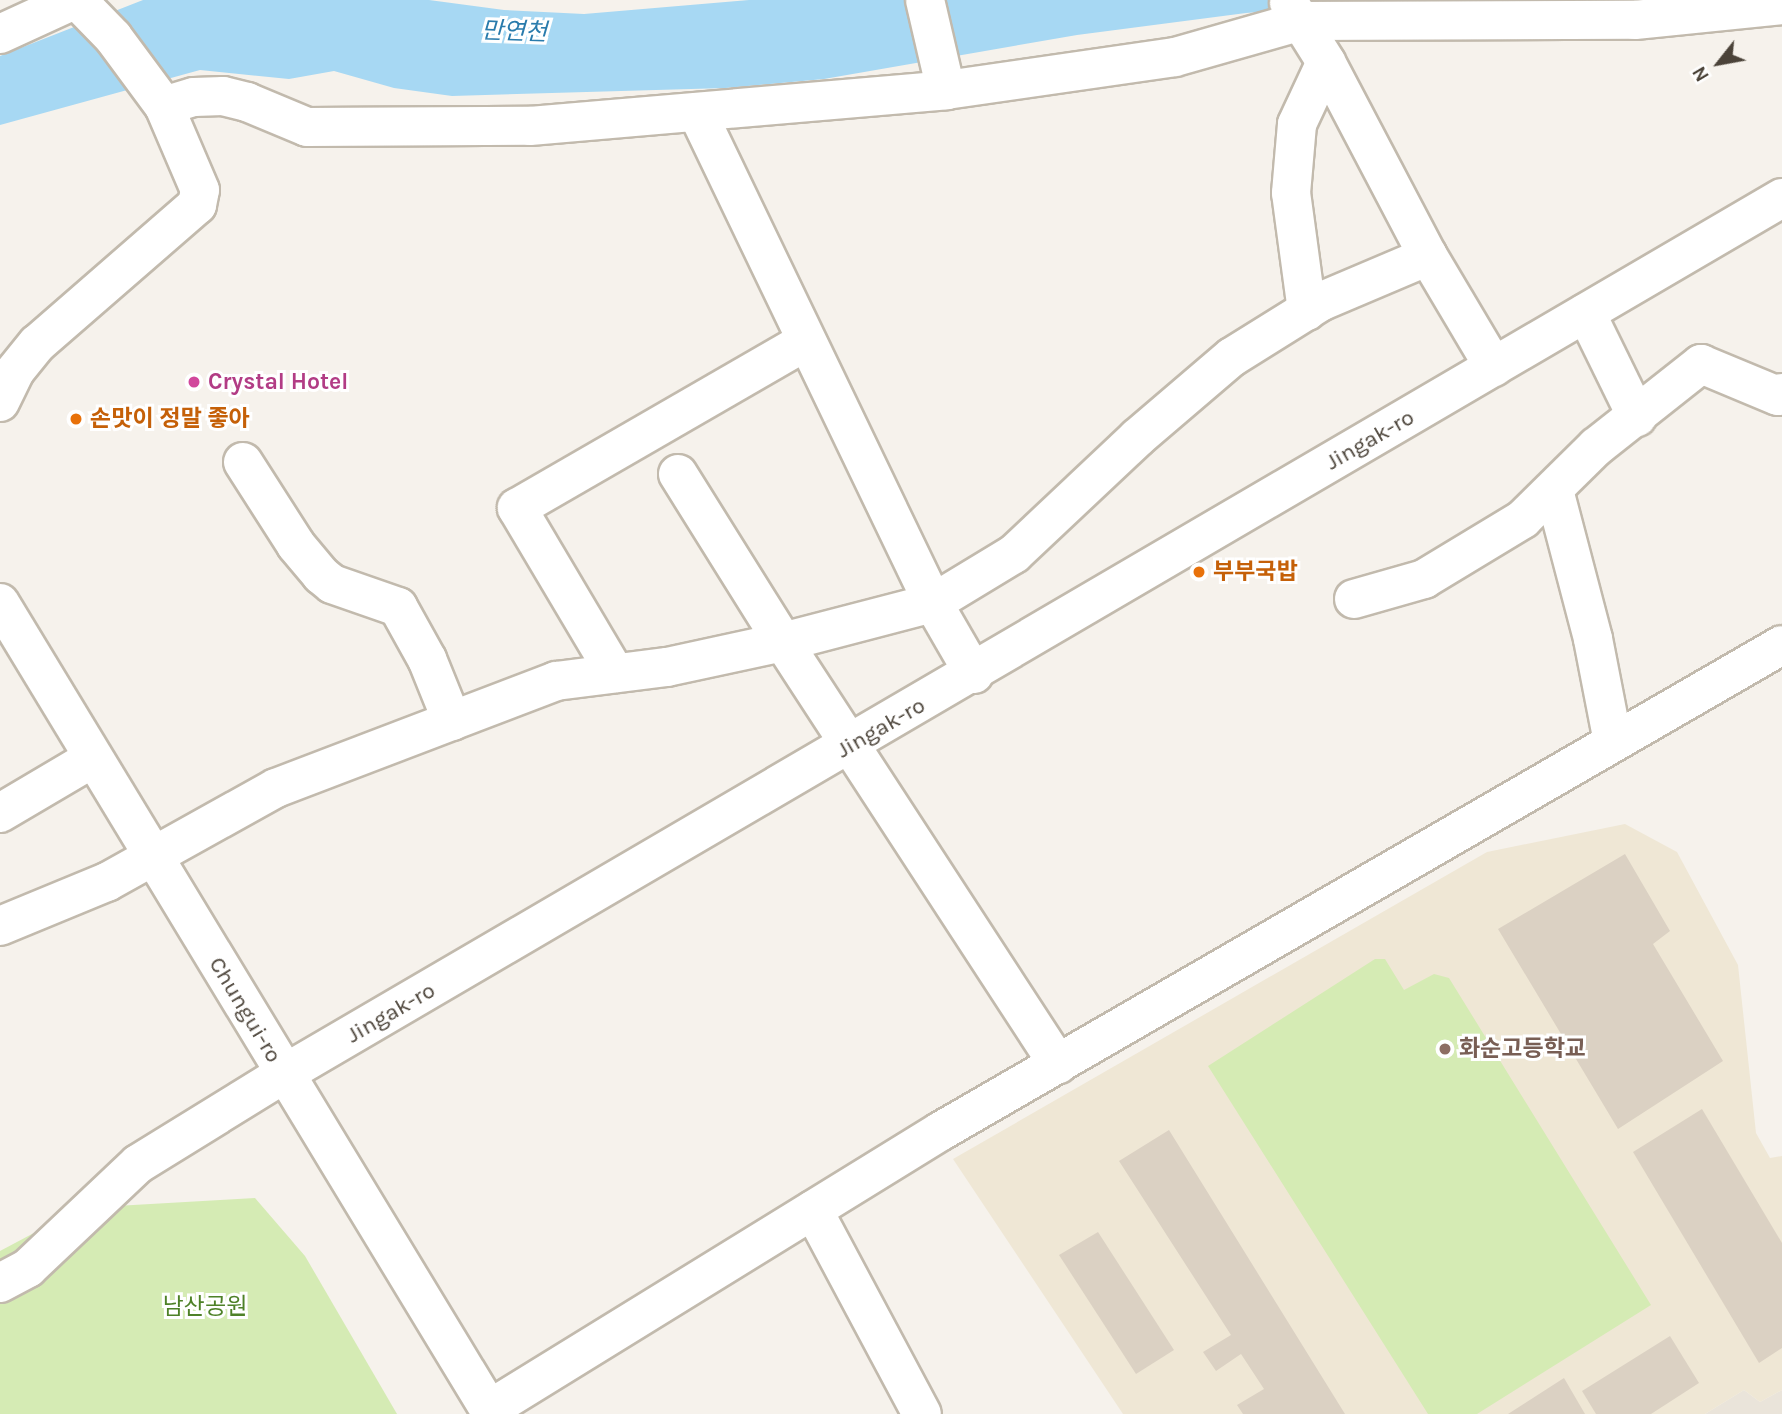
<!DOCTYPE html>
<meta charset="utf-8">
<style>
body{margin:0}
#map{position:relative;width:1782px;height:1414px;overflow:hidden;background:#f6f2ec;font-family:Karla,"Noto Sans KR",sans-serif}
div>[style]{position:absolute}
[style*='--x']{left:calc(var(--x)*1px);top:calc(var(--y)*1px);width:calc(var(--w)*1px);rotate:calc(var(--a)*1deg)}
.residential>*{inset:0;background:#eae4da}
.education>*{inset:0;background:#efe7d5}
.green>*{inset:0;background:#d5ebb4}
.water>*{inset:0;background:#a7d8f3}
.building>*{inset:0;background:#dbd1c3}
.roads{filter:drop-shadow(2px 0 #c2baad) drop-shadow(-2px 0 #c2baad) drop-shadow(0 2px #c2baad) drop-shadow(0 -2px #c2baad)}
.minor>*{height:38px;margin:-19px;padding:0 19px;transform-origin:19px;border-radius:19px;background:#fff}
.dots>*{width:19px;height:19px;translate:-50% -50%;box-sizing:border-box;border:4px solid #fff;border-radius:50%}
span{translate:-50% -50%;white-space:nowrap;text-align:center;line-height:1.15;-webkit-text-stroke:6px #fff;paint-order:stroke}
.hotel-label{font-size:23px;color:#b23c85;font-weight:700}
.left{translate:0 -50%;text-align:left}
.food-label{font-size:23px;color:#c56008;font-weight:700}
.street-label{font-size:23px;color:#4b4339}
.education-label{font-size:23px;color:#785e54;font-weight:700}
.park-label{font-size:23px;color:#4e8128}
.water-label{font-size:24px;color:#297bac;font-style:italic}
.north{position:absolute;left:1684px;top:28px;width:70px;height:70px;-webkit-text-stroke:5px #fff;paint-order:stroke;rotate:239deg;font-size:19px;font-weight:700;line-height:28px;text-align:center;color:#4b4339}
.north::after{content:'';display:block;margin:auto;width:24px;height:32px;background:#4b4339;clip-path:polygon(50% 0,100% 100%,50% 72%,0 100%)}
</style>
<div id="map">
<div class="residential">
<i style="clip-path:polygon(1744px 1390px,1760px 1402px,1782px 1390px,1782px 1414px,1705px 1414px)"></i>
</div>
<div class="education">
<i style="clip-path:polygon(1625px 824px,1677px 852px,1738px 965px,1756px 1133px,1770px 1158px,1782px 1156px,1782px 1390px,1760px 1402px,1744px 1390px,1705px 1414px,1123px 1414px,953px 1159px,1487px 852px)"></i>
</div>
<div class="green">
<i style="clip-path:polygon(1375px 959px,1385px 959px,1404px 990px,1434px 974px,1449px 978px,1651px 1305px,1477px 1414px,1428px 1414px,1208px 1066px)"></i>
<i style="clip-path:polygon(255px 1198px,305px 1256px,397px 1414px,0 1414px,0 1251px,81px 1208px)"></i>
</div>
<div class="water">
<i style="clip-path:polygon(143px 0,429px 0,504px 10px,584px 14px,749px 0,1732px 0,1355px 5px,1246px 13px,1077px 35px,824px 79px,726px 88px,452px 96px,394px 88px,334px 71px,289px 79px,200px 70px,0 125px,0 56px)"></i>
</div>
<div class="building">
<i style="clip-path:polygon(1625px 854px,1670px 931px,1653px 944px,1723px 1061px,1618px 1129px,1498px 929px)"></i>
<i style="clip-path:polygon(1702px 1109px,1782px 1243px,1782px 1348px,1759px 1363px,1633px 1152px)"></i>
<i style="clip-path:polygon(1169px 1130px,1345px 1414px,1243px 1414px,1237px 1405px,1264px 1389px,1241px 1354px,1216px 1371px,1203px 1352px,1231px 1335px,1119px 1161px)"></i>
<i style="clip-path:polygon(1098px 1232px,1174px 1350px,1136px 1374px,1059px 1255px)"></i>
<i style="clip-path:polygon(1670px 1336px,1699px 1383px,1651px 1414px,1596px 1414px,1582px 1391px)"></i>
<i style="clip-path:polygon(1564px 1378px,1585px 1414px,1508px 1414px)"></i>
</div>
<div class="roads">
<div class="minor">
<i style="--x:77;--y:0;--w:52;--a:45.8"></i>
<i style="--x:113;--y:37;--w:86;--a:53.5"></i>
<i style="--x:925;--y:0;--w:92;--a:76.9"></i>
<i style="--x:1289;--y:3;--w:70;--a:57.9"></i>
<i style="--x:1326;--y:62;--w:219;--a:62.3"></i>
<i style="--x:1428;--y:256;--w:129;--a:59.3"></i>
<i style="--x:0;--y:34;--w:81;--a:-24.7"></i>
<i style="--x:697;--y:112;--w:545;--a:64.33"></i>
<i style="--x:933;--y:603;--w:82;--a:60"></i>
<i style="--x:1307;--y:311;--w:119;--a:-97.7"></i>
<i style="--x:1291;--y:193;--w:69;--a:-85"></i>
<i style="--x:1297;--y:124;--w:68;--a:-64.9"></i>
<i style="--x:1586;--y:313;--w:116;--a:63.9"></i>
<i style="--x:0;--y:402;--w:34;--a:-64"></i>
<i style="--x:15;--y:371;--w:35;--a:-51"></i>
<i style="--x:37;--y:344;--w:212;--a:-41"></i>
<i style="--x:197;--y:205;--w:15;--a:-79"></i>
<i style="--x:200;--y:190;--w:91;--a:-113.2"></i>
<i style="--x:164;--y:106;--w:31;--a:-17"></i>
<i style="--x:194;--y:97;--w:29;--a:-2"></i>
<i style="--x:223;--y:96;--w:25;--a:14"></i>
<i style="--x:247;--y:102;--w:65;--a:22.6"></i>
<i style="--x:307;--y:127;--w:223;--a:-0.3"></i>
<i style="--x:530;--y:126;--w:418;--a:-4.9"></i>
<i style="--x:946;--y:90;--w:231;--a:-8.2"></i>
<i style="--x:1175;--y:57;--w:131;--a:-15.9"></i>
<i style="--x:1301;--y:21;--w:334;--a:-0.2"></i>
<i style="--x:1635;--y:20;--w:148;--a:-5.8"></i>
<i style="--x:243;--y:462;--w:98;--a:57.4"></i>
<i style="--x:296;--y:545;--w:39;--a:50"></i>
<i style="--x:321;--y:575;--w:14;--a:39"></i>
<i style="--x:332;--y:584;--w:70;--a:19.2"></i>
<i style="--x:398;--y:607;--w:60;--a:60.9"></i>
<i style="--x:427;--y:659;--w:67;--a:68"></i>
<i style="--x:678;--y:474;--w:198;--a:58"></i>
<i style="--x:783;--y:642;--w:155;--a:-14.6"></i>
<i style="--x:933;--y:603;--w:95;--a:-31.2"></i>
<i style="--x:1014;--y:554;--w:169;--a:-43.3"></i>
<i style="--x:1137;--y:438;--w:125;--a:-40.5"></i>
<i style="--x:1232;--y:357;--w:106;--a:-31.9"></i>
<i style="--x:1322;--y:301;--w:115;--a:-23"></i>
<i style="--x:1554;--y:490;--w:154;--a:75.3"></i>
<i style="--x:1593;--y:639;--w:105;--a:79"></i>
<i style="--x:1354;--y:599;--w:73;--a:-15.9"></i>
<i style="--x:1424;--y:579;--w:116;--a:-31.2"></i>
<i style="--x:1523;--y:519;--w:103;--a:-44.6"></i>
<i style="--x:1596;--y:447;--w:134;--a:-38.3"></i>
<i style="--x:1701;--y:364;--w:83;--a:22.6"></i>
<i style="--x:1778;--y:396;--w:5;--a:-37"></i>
<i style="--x:0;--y:603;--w:949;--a:58.76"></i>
<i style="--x:615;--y:673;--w:192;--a:-120.7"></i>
<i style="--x:517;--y:508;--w:332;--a:-30"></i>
<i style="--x:0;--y:813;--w:108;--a:-30.6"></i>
<i style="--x:0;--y:926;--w:116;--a:-22.4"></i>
<i style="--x:107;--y:882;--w:193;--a:-29.1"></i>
<i style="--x:276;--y:788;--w:300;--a:-20.9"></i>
<i style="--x:556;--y:681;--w:112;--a:-7.2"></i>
<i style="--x:667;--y:667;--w:119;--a:-12.2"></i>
<i style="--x:783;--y:642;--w:504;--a:56.91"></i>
<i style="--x:813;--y:1210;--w:231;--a:61.9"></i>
<i style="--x:0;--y:1283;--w:32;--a:-28"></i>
<i style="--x:28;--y:1268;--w:151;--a:-43.4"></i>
<i style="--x:138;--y:1164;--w:172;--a:-31.7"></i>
<i style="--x:284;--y:1074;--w:1735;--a:-30.32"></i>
<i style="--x:490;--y:1409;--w:530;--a:-31.65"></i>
<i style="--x:941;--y:1131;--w:971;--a:-30.02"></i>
</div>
</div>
<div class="dots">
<i style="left:194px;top:382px;background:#d1479c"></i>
<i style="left:76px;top:419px;background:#e8710a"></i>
<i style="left:1199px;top:572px;background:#e8710a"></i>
<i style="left:1445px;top:1049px;background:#8d6e63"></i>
</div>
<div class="hotel-label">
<span class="left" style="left:208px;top:382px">Crystal Hotel</span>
</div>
<div class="food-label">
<span class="left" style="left:90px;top:419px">손맛이 정말 좋아</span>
<span class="left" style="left:1213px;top:572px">부부국밥</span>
</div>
<div class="street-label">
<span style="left:1370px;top:440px;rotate:-30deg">Jingak-ro</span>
<span style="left:881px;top:728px;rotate:-30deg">Jingak-ro</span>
<span style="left:245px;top:1010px;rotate:59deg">Chungui-ro</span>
<span style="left:391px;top:1013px;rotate:-30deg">Jingak-ro</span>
</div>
<div class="education-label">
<span class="left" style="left:1459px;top:1049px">화순고등학교</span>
</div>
<div class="park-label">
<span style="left:205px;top:1307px">남산공원</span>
</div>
<div class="water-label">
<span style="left:514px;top:32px;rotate:2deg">만연천</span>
</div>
<div class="north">N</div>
</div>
